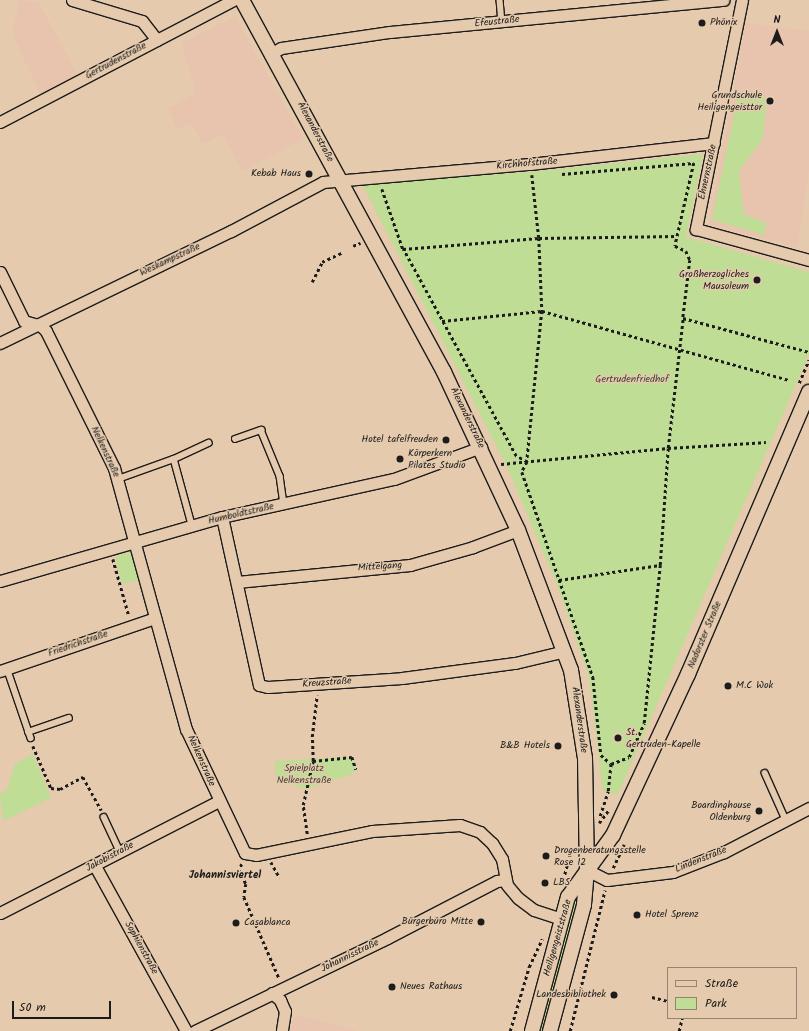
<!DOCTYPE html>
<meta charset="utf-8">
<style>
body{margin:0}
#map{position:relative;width:809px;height:1031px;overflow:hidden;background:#e5caad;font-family:Kalam,sans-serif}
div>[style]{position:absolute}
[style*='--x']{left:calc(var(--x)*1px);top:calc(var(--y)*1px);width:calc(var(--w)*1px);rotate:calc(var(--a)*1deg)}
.built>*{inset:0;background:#e8c3ae}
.green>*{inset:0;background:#bfdd95}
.path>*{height:2.5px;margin-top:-1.25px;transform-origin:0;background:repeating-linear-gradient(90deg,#1c1c1c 0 3px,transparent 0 6px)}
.roads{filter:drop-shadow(1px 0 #1c1c1c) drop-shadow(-1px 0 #1c1c1c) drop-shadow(0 1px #1c1c1c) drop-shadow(0 -1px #1c1c1c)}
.service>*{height:5.5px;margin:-2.75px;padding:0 2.75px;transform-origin:2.75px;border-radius:2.75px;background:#e5caad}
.minor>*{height:11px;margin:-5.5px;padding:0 5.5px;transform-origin:5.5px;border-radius:5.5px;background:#e5caad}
.tertiary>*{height:14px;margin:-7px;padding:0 7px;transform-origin:7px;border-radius:7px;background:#e5caad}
.dots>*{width:11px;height:11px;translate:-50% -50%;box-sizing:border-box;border:2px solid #e5caad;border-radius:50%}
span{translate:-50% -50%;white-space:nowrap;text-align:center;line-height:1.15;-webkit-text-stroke:3px #e5caad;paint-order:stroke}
.street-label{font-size:10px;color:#1c1c1c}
.poi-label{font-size:10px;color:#1c1c1c}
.left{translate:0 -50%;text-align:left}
.right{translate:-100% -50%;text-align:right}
.park-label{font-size:10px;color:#3d4334}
.neighbourhood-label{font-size:11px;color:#1c1c1c;font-weight:700}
.legend{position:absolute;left:667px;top:967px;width:130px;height:52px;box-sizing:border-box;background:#e5caad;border:1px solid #958473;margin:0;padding:5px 7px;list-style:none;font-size:12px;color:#1c1c1c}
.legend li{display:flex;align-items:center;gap:8px;height:20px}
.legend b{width:20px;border:1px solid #958473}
.north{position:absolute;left:757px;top:12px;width:40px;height:40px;-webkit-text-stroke:3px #e5caad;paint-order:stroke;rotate:0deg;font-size:11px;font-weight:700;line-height:16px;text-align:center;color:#1c1c1c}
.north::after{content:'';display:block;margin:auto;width:14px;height:18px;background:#1c1c1c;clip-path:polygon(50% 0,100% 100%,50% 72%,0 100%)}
.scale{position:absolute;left:12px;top:1001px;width:99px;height:18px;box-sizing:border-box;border:2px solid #1c1c1c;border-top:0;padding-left:5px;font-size:12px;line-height:14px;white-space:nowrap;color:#1c1c1c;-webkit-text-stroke:3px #e5caad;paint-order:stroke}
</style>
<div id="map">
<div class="built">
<i style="clip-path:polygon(20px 0,39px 3px,80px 80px,43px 100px,12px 32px)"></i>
<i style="clip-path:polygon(235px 17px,303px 139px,242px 171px,224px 134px,202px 144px,192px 123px,177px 129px,168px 108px,196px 93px,182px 43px)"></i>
<i style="clip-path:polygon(746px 23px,809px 31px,809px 171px,797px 247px,709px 224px)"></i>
<i style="clip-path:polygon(294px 1015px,306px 1017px,358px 1031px,290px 1031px)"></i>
</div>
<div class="green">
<i style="clip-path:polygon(739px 91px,767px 98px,763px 139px,739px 171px,744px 214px,766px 223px,764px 235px,712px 220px)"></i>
<i style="clip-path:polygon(703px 154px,686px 237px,809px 272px,809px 354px,618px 794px,603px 791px,589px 677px,556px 582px,507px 467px,361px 182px,531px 172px)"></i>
<i style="clip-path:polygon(131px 552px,139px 580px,122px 584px,115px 556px)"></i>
<i style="clip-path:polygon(33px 754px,51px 798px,3px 821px,0 794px,7px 790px,15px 764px)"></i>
<i style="clip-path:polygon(352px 757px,356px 769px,351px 775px,305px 789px,276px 779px,275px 761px)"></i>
<i style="clip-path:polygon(576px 899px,578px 900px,544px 1031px,540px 1031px)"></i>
</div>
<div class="path">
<i style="--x:562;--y:174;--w:132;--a:-4.8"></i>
<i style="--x:694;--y:163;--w:85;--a:102.9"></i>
<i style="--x:675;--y:246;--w:12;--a:24"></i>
<i style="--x:686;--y:251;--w:10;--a:66"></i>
<i style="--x:690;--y:260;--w:58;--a:96.9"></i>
<i style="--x:532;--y:175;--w:63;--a:83.7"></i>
<i style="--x:539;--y:238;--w:73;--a:87.6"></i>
<i style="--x:542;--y:311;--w:256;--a:15.6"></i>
<i style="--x:382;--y:189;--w:64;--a:70.7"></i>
<i style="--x:353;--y:246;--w:8;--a:-23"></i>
<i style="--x:312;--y:282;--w:22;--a:-63"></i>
<i style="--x:322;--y:262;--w:23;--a:-25"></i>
<i style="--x:442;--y:321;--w:100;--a:-5.7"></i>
<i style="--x:542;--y:311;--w:152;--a:95.7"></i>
<i style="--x:527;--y:462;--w:11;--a:117"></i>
<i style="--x:522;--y:472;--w:217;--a:70.9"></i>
<i style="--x:593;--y:677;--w:78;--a:84.1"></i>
<i style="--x:601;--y:755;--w:13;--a:42"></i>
<i style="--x:611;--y:764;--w:19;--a:-21"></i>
<i style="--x:629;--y:757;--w:37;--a:-66"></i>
<i style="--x:644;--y:723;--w:159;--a:-84.2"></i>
<i style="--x:660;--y:565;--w:117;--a:-86.1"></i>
<i style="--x:668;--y:448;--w:131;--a:-83.4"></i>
<i style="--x:683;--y:318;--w:131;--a:15.1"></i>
<i style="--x:799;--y:383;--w:25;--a:-67"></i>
<i style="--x:527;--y:462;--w:13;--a:-151"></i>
<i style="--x:516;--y:456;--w:236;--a:-118.6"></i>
<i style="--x:403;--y:249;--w:136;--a:-4.6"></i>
<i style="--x:539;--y:238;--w:138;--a:-0.8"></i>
<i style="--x:501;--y:464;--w:168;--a:-5.5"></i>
<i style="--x:668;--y:448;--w:98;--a:-3.5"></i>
<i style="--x:113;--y:559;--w:59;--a:74.3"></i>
<i style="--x:559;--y:580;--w:102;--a:-8.4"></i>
<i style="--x:33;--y:746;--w:46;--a:66.8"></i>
<i style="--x:51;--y:788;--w:9;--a:6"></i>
<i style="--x:60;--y:789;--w:26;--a:-28"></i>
<i style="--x:83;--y:777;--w:38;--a:61"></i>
<i style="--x:313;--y:761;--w:39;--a:-6"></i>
<i style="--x:352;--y:757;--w:13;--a:72"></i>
<i style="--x:600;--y:816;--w:26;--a:-72"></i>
<i style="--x:608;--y:791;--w:27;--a:-84"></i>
<i style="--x:599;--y:823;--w:15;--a:-53"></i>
<i style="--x:307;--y:834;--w:29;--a:-98"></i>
<i style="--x:303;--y:805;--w:45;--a:-77.2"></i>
<i style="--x:313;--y:761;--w:24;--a:-92"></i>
<i style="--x:312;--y:737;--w:42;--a:-83.2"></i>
<i style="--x:271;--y:862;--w:18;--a:61"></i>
<i style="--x:242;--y:864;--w:7;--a:117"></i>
<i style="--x:239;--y:870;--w:16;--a:63"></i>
<i style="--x:246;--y:884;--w:13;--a:99"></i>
<i style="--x:244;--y:897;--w:88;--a:66.6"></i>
<i style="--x:613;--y:868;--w:26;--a:-65"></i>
<i style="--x:563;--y:880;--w:35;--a:-75"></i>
<i style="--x:652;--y:997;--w:16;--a:14"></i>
<i style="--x:510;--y:1031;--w:67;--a:-73.5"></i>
<i style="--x:529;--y:967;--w:31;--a:-65"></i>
<i style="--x:570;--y:1031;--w:145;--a:-76.1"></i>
<i style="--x:679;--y:1031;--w:13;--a:-77"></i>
</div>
<div class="roads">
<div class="service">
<i style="--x:500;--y:0;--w:22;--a:85"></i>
<i style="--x:235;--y:439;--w:28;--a:-19"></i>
<i style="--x:261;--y:430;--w:50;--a:67.6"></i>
<i style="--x:280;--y:476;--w:28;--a:82"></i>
<i style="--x:174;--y:459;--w:68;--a:74.7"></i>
<i style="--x:118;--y:479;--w:59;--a:-19.7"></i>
<i style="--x:174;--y:459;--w:38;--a:-25"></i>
<i style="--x:7;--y:668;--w:74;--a:71.1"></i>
<i style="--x:28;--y:732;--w:43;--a:-18.9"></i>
<i style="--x:765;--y:773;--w:51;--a:65.9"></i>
<i style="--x:104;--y:817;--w:38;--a:65"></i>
</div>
<div class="minor">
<i style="--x:72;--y:0;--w:73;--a:16.7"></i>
<i style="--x:142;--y:21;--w:24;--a:52"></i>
<i style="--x:742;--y:0;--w:234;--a:101.4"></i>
<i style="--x:696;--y:229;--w:117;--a:15.3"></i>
<i style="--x:272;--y:53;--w:10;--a:-29"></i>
<i style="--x:281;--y:48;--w:110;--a:-8.4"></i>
<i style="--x:390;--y:32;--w:335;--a:-5.5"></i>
<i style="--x:0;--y:122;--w:263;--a:-27.6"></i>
<i style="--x:0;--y:272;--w:55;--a:63.9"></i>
<i style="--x:24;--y:321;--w:18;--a:16"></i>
<i style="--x:41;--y:326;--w:7;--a:45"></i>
<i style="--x:46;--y:331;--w:153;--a:63.6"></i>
<i style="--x:114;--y:468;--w:271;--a:74.6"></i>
<i style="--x:186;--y:729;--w:137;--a:64.6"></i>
<i style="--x:245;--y:853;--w:11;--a:10"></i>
<i style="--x:256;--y:855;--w:118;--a:-11.7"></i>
<i style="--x:372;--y:831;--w:88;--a:-3.9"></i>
<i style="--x:460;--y:825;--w:21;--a:19"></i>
<i style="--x:480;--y:832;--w:16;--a:43"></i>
<i style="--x:492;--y:843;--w:19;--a:58"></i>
<i style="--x:502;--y:859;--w:26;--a:79"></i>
<i style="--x:507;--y:885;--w:17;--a:50"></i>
<i style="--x:518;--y:898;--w:20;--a:37"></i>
<i style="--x:534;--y:910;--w:29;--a:18"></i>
<i style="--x:0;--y:343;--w:257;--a:-25.9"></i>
<i style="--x:231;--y:231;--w:104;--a:-28"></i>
<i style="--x:323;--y:182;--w:208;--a:-5"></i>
<i style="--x:530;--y:164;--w:185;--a:-6.5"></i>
<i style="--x:222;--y:517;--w:172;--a:77.6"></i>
<i style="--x:259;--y:685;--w:9;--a:13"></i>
<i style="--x:268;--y:687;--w:134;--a:-3.8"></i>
<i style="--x:402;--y:678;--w:114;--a:-7.6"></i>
<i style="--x:515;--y:663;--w:51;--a:-13.5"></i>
<i style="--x:0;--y:581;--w:231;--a:-16.1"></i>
<i style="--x:222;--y:517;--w:176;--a:-12.5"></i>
<i style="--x:394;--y:479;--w:93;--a:-20.2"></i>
<i style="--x:237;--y:582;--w:174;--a:-5.6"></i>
<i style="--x:410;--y:565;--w:66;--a:-15.9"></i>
<i style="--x:473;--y:547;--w:48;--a:-20.7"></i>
<i style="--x:0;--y:671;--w:164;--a:-18.9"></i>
<i style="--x:95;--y:866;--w:188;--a:61.1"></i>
<i style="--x:587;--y:870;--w:22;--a:27"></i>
<i style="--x:607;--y:880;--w:66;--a:-6.9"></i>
<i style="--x:673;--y:872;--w:55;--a:-21.4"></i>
<i style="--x:724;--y:852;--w:96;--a:-27.4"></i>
<i style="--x:0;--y:913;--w:246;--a:-27.1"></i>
<i style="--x:272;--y:993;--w:11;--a:41"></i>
<i style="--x:280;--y:1000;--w:12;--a:66"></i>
<i style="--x:285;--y:1011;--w:20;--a:99"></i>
<i style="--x:195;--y:1031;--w:213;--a:-25.8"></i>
<i style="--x:387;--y:938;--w:124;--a:-27.4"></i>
<i style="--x:497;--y:881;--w:8;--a:-7"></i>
</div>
<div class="tertiary">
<i style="--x:242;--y:0;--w:423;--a:61.5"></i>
<i style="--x:444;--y:372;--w:174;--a:64.9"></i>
<i style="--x:518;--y:530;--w:150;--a:69.3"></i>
<i style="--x:571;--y:670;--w:89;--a:81"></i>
<i style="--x:585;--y:758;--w:112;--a:89"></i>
<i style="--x:587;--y:870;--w:35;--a:95"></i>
<i style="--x:584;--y:905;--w:131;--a:105.1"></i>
<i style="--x:532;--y:1031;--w:139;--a:-75"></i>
<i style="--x:568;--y:897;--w:77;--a:-54"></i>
<i style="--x:613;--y:835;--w:178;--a:-65"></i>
<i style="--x:688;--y:674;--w:307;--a:-66.8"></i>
</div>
</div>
<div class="dots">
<i style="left:702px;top:23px;background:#1c1c1c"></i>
<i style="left:770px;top:101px;background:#1c1c1c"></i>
<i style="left:309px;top:174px;background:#1c1c1c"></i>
<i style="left:757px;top:280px;background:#1c1c1c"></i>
<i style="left:446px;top:440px;background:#1c1c1c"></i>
<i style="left:400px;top:459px;background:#1c1c1c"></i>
<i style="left:728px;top:686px;background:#1c1c1c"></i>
<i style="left:618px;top:738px;background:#1c1c1c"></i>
<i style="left:558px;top:746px;background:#1c1c1c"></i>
<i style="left:759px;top:811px;background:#1c1c1c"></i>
<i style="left:546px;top:856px;background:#1c1c1c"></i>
<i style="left:545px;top:883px;background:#1c1c1c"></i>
<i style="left:637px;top:915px;background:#1c1c1c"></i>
<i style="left:481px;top:922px;background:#1c1c1c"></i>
<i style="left:236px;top:923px;background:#1c1c1c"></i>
<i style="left:392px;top:987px;background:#1c1c1c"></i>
<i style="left:614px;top:995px;background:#1c1c1c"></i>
</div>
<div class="street-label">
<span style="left:497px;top:22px;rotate:-6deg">Efeustraße</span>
<span style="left:116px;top:61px;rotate:-28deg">Gertrudenstraße</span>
<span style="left:315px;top:132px;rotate:62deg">Alexanderstraße</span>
<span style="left:527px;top:164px;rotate:-5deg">Kirchhofstraße</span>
<span style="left:708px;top:172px;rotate:-78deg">Ehnernstraße</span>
<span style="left:170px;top:260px;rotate:-25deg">Weskampstraße</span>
<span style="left:467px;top:418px;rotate:64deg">Alexanderstraße</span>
<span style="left:105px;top:452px;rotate:65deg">Nelkenstraße</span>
<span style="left:241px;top:514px;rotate:-13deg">Humboldtstraße</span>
<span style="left:380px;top:567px;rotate:-4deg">Mittelgang</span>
<span style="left:705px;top:635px;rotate:-67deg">Nadorster Straße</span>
<span style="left:78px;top:644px;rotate:-19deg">Friedrichstraße</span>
<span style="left:327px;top:683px;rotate:-4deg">Kreuzstraße</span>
<span style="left:579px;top:720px;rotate:82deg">Alexanderstraße</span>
<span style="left:201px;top:761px;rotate:66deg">Nelkenstraße</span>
<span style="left:110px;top:857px;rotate:-28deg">Jakobistraße</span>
<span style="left:701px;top:860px;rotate:-22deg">Lindenstraße</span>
<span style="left:558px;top:938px;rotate:-74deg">Heiligengeiststraße</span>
<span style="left:141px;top:948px;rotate:61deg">Sophienstraße</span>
<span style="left:350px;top:956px;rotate:-26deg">Johannisstraße</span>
</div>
<div class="poi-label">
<span class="left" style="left:710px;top:23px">Phönix</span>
<span class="right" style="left:762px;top:101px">Grundschule<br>Heiligengeisttor</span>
<span class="right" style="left:301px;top:174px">Kebab Haus</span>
<span class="right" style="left:749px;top:280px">Großherzogliches<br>Mausoleum</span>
<span class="right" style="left:438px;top:440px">Hotel tafelfreuden</span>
<span class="left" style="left:408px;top:459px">Körperkern<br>Pilates Studio</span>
<span class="left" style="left:736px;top:686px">M.C Wok</span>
<span class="left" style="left:626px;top:738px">St.<br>Gertruden-Kapelle</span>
<span class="right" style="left:550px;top:746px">B&amp;B Hotels</span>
<span class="right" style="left:751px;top:811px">Boardinghouse<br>Oldenburg</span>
<span class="left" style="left:554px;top:856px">Drogenberatungsstelle<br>Rose 12</span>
<span class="left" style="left:553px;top:883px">LBS</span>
<span class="left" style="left:645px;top:915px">Hotel Sprenz</span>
<span class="right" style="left:473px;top:922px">Bürgerbüro Mitte</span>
<span class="left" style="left:244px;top:923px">Casablanca</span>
<span class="left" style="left:400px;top:987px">Neues Rathaus</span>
<span class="right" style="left:606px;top:995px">Landesbibliothek</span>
</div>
<div class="park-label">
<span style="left:632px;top:380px">Gertrudenfriedhof</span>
<span style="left:304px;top:774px">Spielplatz<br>Nelkenstraße</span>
</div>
<div class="neighbourhood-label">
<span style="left:225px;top:875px">Johannisviertel</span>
</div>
<ul class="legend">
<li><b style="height:5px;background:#e5caad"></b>Straße</li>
<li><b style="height:11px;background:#bfdd95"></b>Park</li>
</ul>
<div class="north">N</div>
<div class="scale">50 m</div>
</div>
